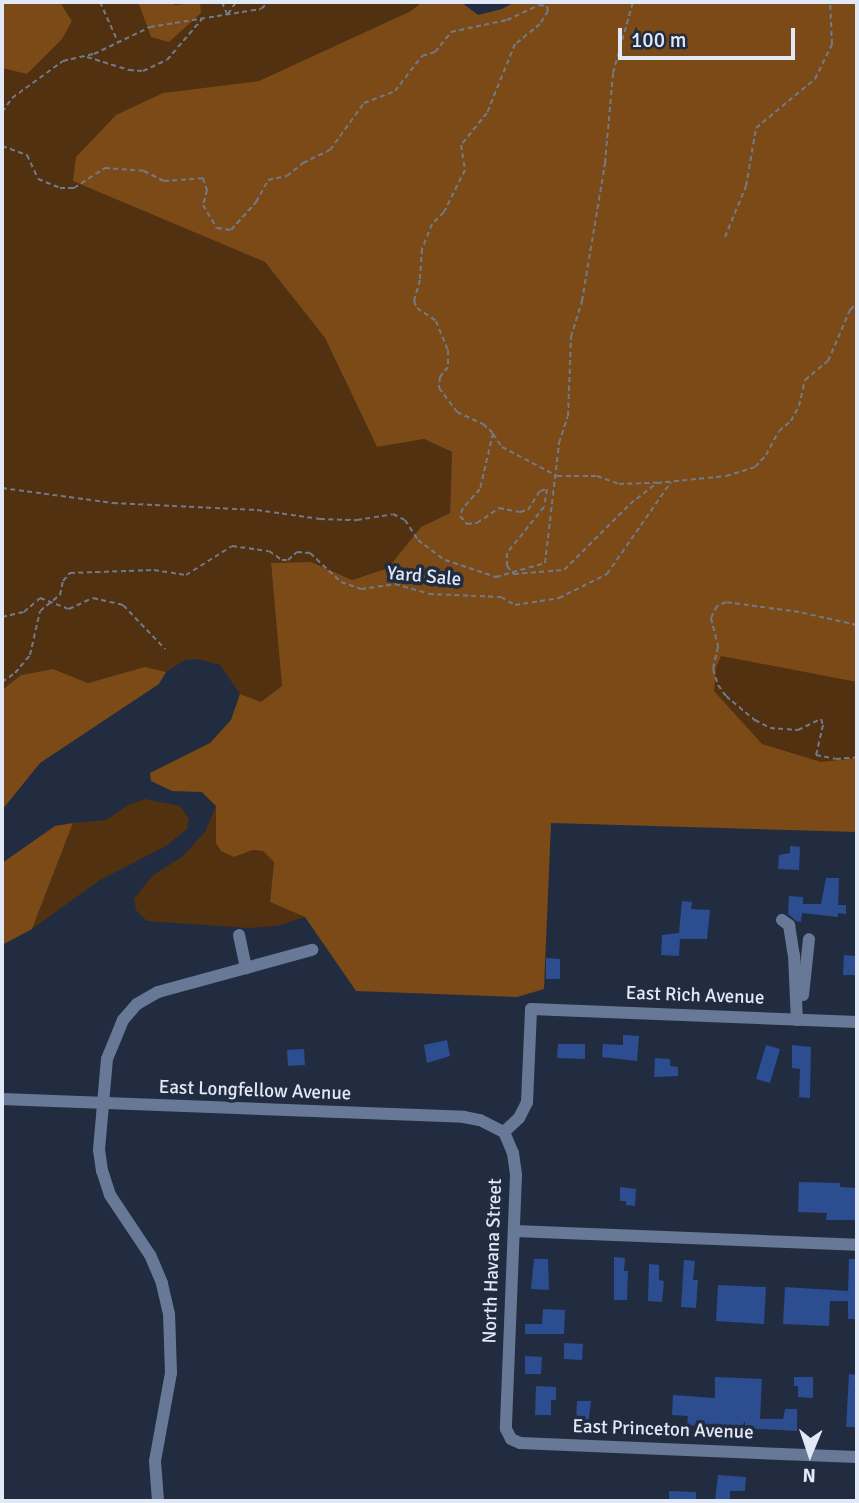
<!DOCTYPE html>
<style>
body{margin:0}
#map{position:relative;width:859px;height:1503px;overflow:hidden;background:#222c40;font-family:Signika,sans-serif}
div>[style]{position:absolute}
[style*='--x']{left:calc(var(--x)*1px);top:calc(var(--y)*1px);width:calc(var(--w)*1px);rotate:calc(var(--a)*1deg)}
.green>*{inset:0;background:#51310f}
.forest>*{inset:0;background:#7b4a16}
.building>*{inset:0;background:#2c4d8f}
.path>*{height:2px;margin-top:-1px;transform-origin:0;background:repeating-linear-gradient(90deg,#717a8b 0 5px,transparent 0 8.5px)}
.minor>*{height:12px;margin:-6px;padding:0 6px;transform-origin:6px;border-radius:6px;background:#687998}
span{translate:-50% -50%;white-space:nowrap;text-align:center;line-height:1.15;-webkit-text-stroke:7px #222c40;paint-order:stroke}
.street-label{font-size:19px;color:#e1e9f6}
.frame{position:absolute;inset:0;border:4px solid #e1e9f6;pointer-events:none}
.north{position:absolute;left:775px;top:1419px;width:70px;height:70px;-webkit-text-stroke:5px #222c40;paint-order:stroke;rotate:182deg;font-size:19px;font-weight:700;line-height:28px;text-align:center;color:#e1e9f6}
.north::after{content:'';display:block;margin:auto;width:24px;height:32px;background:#e1e9f6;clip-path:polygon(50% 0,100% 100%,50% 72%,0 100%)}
.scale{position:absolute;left:618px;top:28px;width:177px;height:32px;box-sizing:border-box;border:4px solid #e1e9f6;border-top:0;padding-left:9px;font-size:21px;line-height:24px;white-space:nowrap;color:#e1e9f6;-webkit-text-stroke:5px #222c40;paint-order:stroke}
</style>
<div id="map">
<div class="green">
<i style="clip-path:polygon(60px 2px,138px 2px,151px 37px,200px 2px,175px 5px,171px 2px,422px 2px,411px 11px,259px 82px,163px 93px,73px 180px,265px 262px,325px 338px,377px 447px,424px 439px,452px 452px,450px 513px,421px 527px,388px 568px,352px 580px,311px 562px,271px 564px,283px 686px,261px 702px,240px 694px,220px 665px,198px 659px,185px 660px,166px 672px,145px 668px,88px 683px,53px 669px,21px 675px,2px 690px,2px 68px,72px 21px)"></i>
<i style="clip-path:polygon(857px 560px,857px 832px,761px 744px,714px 692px,710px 593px)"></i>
<i style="clip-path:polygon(145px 799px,180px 806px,189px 819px,187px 829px,166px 846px,100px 880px,32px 929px,73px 823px,106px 820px,128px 805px)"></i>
<i style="clip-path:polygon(216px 806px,216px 843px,234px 857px,253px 850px,263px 850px,274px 862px,270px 902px,305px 917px,277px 926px,248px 928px,147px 921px,136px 910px,134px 899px,152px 876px,183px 856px,205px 832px)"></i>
</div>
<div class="forest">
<i style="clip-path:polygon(2px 2px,60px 2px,72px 21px,62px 39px,27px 74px,2px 68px)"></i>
<i style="clip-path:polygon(138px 2px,171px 2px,175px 5px,200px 2px,201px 13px,169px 42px,151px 37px)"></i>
<i style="clip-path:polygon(422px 2px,461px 2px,478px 15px,502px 9px,515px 2px,652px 2px,657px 4px,668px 2px,857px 2px,857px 682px,721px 656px,716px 668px,714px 691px,762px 744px,821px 762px,857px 758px,857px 832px,551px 823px,544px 989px,517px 997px,356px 991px,305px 917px,270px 902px,274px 862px,263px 851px,253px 850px,234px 857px,221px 851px,216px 843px,216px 806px,202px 792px,172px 791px,151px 781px,150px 773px,210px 743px,231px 720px,240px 694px,261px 702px,282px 686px,271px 563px,311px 562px,352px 580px,388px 568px,421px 527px,450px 513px,452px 452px,424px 439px,377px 447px,325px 338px,265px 262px,73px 181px,76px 157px,116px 115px,163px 93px,259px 81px,411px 11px)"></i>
<i style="clip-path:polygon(145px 667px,166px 672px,159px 684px,40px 763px,2px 810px,2px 690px,21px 675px,53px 669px,88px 683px)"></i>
<i style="clip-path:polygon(73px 823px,32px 929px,2px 945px,2px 863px,55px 826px)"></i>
</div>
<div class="building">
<i style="clip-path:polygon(790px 846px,800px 847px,799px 870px,778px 869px,779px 855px,790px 853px)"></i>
<i style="clip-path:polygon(826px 878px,839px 878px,838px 905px,846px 905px,846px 914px,838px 913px,838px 917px,802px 913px,801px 922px,796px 921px,788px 914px,789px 896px,803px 897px,803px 904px,821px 904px)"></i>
<i style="clip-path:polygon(682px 901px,692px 902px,691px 909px,710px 910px,707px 939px,680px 939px,679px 956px,661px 955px,662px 935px,679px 933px)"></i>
<i style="clip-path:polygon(844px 955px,856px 956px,857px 975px,843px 975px)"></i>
<i style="clip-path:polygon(546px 958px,560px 959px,560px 979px,546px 979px)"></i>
<i style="clip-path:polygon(623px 1035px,639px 1036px,637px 1061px,602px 1057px,603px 1044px,623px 1045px)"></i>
<i style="clip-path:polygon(447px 1040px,450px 1056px,427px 1063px,424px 1045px)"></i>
<i style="clip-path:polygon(558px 1044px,585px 1044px,585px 1059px,557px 1058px)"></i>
<i style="clip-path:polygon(766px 1045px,780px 1049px,770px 1083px,756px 1079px)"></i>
<i style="clip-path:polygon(792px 1045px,811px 1047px,810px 1098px,799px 1097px,800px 1069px,792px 1068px)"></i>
<i style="clip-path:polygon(304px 1049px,305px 1065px,288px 1066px,287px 1050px)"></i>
<i style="clip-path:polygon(655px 1058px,670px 1059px,670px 1066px,678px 1067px,678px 1076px,654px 1077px)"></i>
<i style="clip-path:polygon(799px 1182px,840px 1183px,840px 1187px,857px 1188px,857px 1220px,826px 1220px,827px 1213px,798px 1212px)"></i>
<i style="clip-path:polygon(620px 1187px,636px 1189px,635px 1206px,626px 1205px,626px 1201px,620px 1201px)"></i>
<i style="clip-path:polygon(614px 1257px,625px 1258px,624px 1271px,628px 1271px,627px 1300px,614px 1300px)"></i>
<i style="clip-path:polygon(534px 1259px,548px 1259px,549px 1290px,531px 1289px)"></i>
<i style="clip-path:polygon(849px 1259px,857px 1259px,857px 1319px,848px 1319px,848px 1301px,830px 1301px,829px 1326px,783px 1324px,785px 1287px,848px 1291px)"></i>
<i style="clip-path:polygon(684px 1260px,695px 1261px,693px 1280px,698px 1280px,696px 1308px,681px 1307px)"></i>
<i style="clip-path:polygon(649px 1264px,659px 1265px,659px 1280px,664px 1281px,662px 1302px,648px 1301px)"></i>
<i style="clip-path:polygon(718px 1285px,766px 1287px,764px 1324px,716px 1321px)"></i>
<i style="clip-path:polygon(543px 1309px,565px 1310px,564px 1334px,525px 1334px,525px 1324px,542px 1324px)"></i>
<i style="clip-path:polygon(564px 1343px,583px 1344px,582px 1360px,564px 1359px)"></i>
<i style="clip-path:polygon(525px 1356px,542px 1357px,541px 1374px,525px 1374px)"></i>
<i style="clip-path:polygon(849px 1374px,857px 1375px,857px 1427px,846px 1427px)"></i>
<i style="clip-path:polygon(715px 1377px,762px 1379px,760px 1419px,783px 1419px,785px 1409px,797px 1409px,797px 1431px,687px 1425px,688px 1416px,672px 1415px,673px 1395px,715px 1398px)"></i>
<i style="clip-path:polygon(794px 1377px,813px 1377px,813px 1398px,798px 1397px,798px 1386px,794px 1386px)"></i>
<i style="clip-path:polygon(536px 1386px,556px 1387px,556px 1400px,551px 1400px,551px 1415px,535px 1415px)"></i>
<i style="clip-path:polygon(577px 1401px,591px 1401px,588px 1426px,576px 1426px)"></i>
<i style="clip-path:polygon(718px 1475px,746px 1477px,745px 1491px,730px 1491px,730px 1501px,715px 1501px)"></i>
<i style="clip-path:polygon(669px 1491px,696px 1492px,696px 1501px,669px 1501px)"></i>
</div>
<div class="path">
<i style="--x:100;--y:2;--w:44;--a:65.8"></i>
<i style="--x:222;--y:2;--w:13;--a:67"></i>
<i style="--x:228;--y:14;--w:14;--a:-56"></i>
<i style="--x:87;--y:57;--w:44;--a:17.2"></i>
<i style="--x:129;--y:70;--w:14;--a:4"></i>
<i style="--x:143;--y:71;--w:26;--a:-25"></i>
<i style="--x:167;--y:60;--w:54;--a:-49.5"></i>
<i style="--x:2;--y:112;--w:17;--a:-54"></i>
<i style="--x:12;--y:98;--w:63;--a:-36"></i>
<i style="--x:63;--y:61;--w:32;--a:-13"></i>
<i style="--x:94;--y:54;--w:62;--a:-25.7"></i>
<i style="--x:150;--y:27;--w:112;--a:-9.2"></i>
<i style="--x:261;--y:9;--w:10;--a:-45"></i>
<i style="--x:2;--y:146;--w:27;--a:20"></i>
<i style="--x:27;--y:155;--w:26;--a:65"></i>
<i style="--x:38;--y:179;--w:24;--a:22"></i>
<i style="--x:60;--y:188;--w:14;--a:0"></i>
<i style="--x:74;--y:188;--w:37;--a:-33"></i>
<i style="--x:105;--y:168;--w:39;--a:4"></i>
<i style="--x:144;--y:171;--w:22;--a:27"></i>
<i style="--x:164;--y:181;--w:39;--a:-4"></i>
<i style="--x:203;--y:178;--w:13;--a:72"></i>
<i style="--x:207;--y:190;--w:16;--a:105"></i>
<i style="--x:203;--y:205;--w:27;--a:59"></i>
<i style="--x:217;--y:228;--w:14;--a:8"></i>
<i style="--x:231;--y:230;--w:38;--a:-48"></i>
<i style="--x:256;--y:202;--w:25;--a:-61"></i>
<i style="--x:268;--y:180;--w:19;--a:-12"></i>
<i style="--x:287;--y:176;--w:21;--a:-39"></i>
<i style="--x:303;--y:163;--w:30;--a:-26"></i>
<i style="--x:330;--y:150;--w:58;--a:-54.1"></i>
<i style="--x:364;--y:103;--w:33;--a:-21"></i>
<i style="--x:395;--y:91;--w:44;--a:-52.4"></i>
<i style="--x:422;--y:56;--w:14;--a:-17"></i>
<i style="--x:435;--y:52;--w:26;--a:-51"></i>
<i style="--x:451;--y:32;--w:57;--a:-12.1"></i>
<i style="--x:507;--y:20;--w:35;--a:-25"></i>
<i style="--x:539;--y:5;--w:8;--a:7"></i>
<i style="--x:547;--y:6;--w:5;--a:79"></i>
<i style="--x:548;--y:11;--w:15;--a:122"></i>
<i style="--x:540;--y:24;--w:32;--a:141"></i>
<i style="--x:515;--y:44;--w:74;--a:112.1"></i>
<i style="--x:487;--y:113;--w:41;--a:129.1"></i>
<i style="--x:461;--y:145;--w:25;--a:81"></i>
<i style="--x:465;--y:170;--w:47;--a:116.6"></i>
<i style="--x:444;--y:212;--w:17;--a:135"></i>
<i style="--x:432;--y:224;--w:27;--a:112"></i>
<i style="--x:422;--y:249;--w:31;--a:94"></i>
<i style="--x:420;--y:280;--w:22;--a:106"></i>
<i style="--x:414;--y:301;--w:8;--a:67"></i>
<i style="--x:417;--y:308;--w:23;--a:34"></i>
<i style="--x:436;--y:321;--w:31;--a:68"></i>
<i style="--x:448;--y:350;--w:17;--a:90"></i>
<i style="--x:448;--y:367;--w:13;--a:129"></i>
<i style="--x:440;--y:377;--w:11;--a:95"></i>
<i style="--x:439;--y:388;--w:30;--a:53"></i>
<i style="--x:457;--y:412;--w:29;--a:25"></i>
<i style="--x:483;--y:424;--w:13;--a:42"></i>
<i style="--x:493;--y:433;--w:57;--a:103.1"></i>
<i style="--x:480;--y:489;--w:25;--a:132"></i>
<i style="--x:463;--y:508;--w:9;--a:111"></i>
<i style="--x:460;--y:516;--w:11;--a:49"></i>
<i style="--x:467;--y:524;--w:10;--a:-6"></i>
<i style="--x:477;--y:523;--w:27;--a:-34"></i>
<i style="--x:499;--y:508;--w:21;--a:11"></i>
<i style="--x:520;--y:512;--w:8;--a:-14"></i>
<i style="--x:528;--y:510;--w:22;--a:-58"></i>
<i style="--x:540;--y:491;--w:7;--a:-16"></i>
<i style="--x:547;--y:489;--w:18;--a:99"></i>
<i style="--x:544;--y:507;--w:59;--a:128.8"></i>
<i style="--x:507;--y:553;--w:13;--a:90"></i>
<i style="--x:507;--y:566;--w:11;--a:49"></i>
<i style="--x:514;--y:574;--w:50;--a:-4.6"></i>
<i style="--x:564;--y:570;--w:93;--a:-45"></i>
<i style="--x:630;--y:504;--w:34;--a:-38"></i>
<i style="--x:657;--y:483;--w:69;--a:-5.8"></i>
<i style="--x:726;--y:476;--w:30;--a:-17"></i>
<i style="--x:755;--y:467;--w:16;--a:-47"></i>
<i style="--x:766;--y:455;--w:27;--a:-62"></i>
<i style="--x:779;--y:431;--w:16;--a:-40"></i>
<i style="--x:791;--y:421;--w:17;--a:-62"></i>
<i style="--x:799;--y:406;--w:27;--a:-77"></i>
<i style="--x:805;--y:380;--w:30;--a:-40"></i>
<i style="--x:828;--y:361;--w:56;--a:-66.7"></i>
<i style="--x:850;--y:310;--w:10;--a:-45"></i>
<i style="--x:725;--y:237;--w:55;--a:-67.6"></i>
<i style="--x:746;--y:186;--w:59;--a:-80.2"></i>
<i style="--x:756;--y:128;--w:77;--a:-39.7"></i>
<i style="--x:815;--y:79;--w:39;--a:-64"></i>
<i style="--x:832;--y:44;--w:42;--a:-92.7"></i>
<i style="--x:493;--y:434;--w:16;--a:55"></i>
<i style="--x:502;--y:447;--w:62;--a:27.8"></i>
<i style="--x:557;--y:476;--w:40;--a:0"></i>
<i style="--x:597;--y:476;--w:23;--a:20"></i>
<i style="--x:619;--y:484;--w:38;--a:-2"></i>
<i style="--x:2;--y:488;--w:112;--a:7.7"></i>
<i style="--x:113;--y:503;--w:144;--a:2.8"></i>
<i style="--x:257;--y:510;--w:64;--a:8.1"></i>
<i style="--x:320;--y:519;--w:37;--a:2"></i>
<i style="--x:357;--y:520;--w:36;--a:-9"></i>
<i style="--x:393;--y:514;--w:13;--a:27"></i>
<i style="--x:405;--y:520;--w:24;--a:57"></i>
<i style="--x:418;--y:540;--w:34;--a:37"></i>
<i style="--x:445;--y:560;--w:54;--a:18.4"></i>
<i style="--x:496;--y:577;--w:51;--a:-15.9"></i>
<i style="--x:545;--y:563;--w:121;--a:-83.3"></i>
<i style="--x:559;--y:443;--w:28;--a:-72"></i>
<i style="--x:568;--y:416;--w:79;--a:-87.8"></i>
<i style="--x:571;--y:337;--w:38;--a:-73"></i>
<i style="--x:582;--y:301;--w:140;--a:-80.5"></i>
<i style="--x:605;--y:163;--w:90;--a:-84.9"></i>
<i style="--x:613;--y:73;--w:74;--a:-74.3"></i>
<i style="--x:2;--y:617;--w:23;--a:-13"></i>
<i style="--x:24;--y:612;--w:21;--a:-41"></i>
<i style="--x:40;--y:598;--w:31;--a:21"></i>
<i style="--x:69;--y:609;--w:26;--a:-25"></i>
<i style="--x:93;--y:598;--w:31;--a:13"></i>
<i style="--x:123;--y:605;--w:61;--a:46.3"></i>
<i style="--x:857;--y:625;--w:59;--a:-167.4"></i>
<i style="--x:799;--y:612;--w:74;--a:-172.2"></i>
<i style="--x:726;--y:602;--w:10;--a:156"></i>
<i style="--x:717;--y:606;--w:13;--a:117"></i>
<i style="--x:711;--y:618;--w:30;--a:76"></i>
<i style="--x:718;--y:647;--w:23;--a:103"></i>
<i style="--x:713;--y:669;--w:17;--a:73"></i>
<i style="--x:718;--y:685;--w:14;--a:54"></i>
<i style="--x:726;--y:696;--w:38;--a:40"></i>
<i style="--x:755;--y:720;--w:17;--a:28"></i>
<i style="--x:770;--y:728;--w:28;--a:4"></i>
<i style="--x:798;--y:730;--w:25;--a:-26"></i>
<i style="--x:821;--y:719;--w:6;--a:72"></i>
<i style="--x:823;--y:725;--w:31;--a:103"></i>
<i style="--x:816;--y:755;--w:20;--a:11"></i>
<i style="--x:836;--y:759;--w:21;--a:-5"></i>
<i style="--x:2;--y:682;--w:16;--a:-35"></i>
<i style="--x:15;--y:673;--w:23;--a:-50"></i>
<i style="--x:30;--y:655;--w:45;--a:-77.2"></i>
<i style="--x:40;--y:611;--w:26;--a:-39"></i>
<i style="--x:60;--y:595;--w:14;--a:-78"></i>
<i style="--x:63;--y:581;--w:11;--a:-49"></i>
<i style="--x:70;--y:573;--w:84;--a:-2"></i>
<i style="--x:154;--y:570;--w:32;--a:9"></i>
<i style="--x:186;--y:575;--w:54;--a:-32.2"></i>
<i style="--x:232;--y:546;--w:37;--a:8"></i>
<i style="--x:269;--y:551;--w:16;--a:35"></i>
<i style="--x:282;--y:560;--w:6;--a:0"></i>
<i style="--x:288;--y:560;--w:12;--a:-42"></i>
<i style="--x:297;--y:552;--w:13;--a:4"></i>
<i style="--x:310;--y:553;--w:42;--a:43.1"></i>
<i style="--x:341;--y:582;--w:21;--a:19"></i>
<i style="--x:361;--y:589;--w:34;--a:-8"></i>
<i style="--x:395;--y:584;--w:35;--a:16"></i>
<i style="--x:429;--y:594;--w:72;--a:2.4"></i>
<i style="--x:501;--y:597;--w:16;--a:30"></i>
<i style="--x:515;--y:605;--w:45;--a:-9"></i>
<i style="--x:559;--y:598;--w:54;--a:-26.6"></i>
<i style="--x:607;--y:574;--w:112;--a:-55.2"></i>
</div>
<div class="minor">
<i style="--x:782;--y:920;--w:9;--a:36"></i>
<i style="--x:789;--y:925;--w:30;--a:81"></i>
<i style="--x:794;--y:955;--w:65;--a:87.4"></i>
<i style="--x:239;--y:935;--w:34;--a:78"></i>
<i style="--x:803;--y:995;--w:56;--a:-83.9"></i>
<i style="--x:2;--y:1099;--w:462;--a:2.2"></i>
<i style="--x:464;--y:1117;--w:16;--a:11"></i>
<i style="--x:480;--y:1120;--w:27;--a:27"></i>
<i style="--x:504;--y:1132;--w:23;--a:67"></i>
<i style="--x:513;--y:1153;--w:22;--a:82"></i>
<i style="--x:516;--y:1175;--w:254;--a:92.3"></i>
<i style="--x:506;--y:1429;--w:11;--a:63"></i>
<i style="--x:511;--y:1439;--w:10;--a:24"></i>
<i style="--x:520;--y:1443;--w:337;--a:2.4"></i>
<i style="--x:504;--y:1132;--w:21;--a:-43"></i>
<i style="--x:519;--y:1118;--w:18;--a:-63"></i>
<i style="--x:527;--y:1102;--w:93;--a:-87.5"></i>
<i style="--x:531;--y:1009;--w:326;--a:2.3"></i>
<i style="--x:515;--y:1231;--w:342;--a:2.3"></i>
<i style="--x:158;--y:1501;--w:40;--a:-94.3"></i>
<i style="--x:155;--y:1461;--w:89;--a:-79.7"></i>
<i style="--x:171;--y:1373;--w:59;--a:-91.9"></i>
<i style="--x:169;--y:1314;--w:32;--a:-103"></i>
<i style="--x:162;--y:1283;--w:30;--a:-113"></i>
<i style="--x:150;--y:1255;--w:72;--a:-123.7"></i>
<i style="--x:110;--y:1195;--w:25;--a:-108"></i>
<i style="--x:102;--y:1171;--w:21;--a:-98"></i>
<i style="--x:99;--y:1150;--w:91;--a:-85"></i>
<i style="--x:107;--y:1059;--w:42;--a:-67.7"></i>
<i style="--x:123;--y:1020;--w:21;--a:-49"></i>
<i style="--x:137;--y:1004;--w:24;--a:-30"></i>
<i style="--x:158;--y:992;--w:160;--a:-15.3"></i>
</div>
<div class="street-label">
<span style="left:424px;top:577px;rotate:5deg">Yard Sale</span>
<span style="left:695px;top:996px;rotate:2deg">East Rich Avenue</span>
<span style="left:255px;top:1091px;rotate:2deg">East Longfellow Avenue</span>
<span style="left:493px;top:1261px;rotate:-88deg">North Havana Street</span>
<span style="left:663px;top:1430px;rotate:2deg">East Princeton Avenue</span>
</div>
<div class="frame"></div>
<div class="north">N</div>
<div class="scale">100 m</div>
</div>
